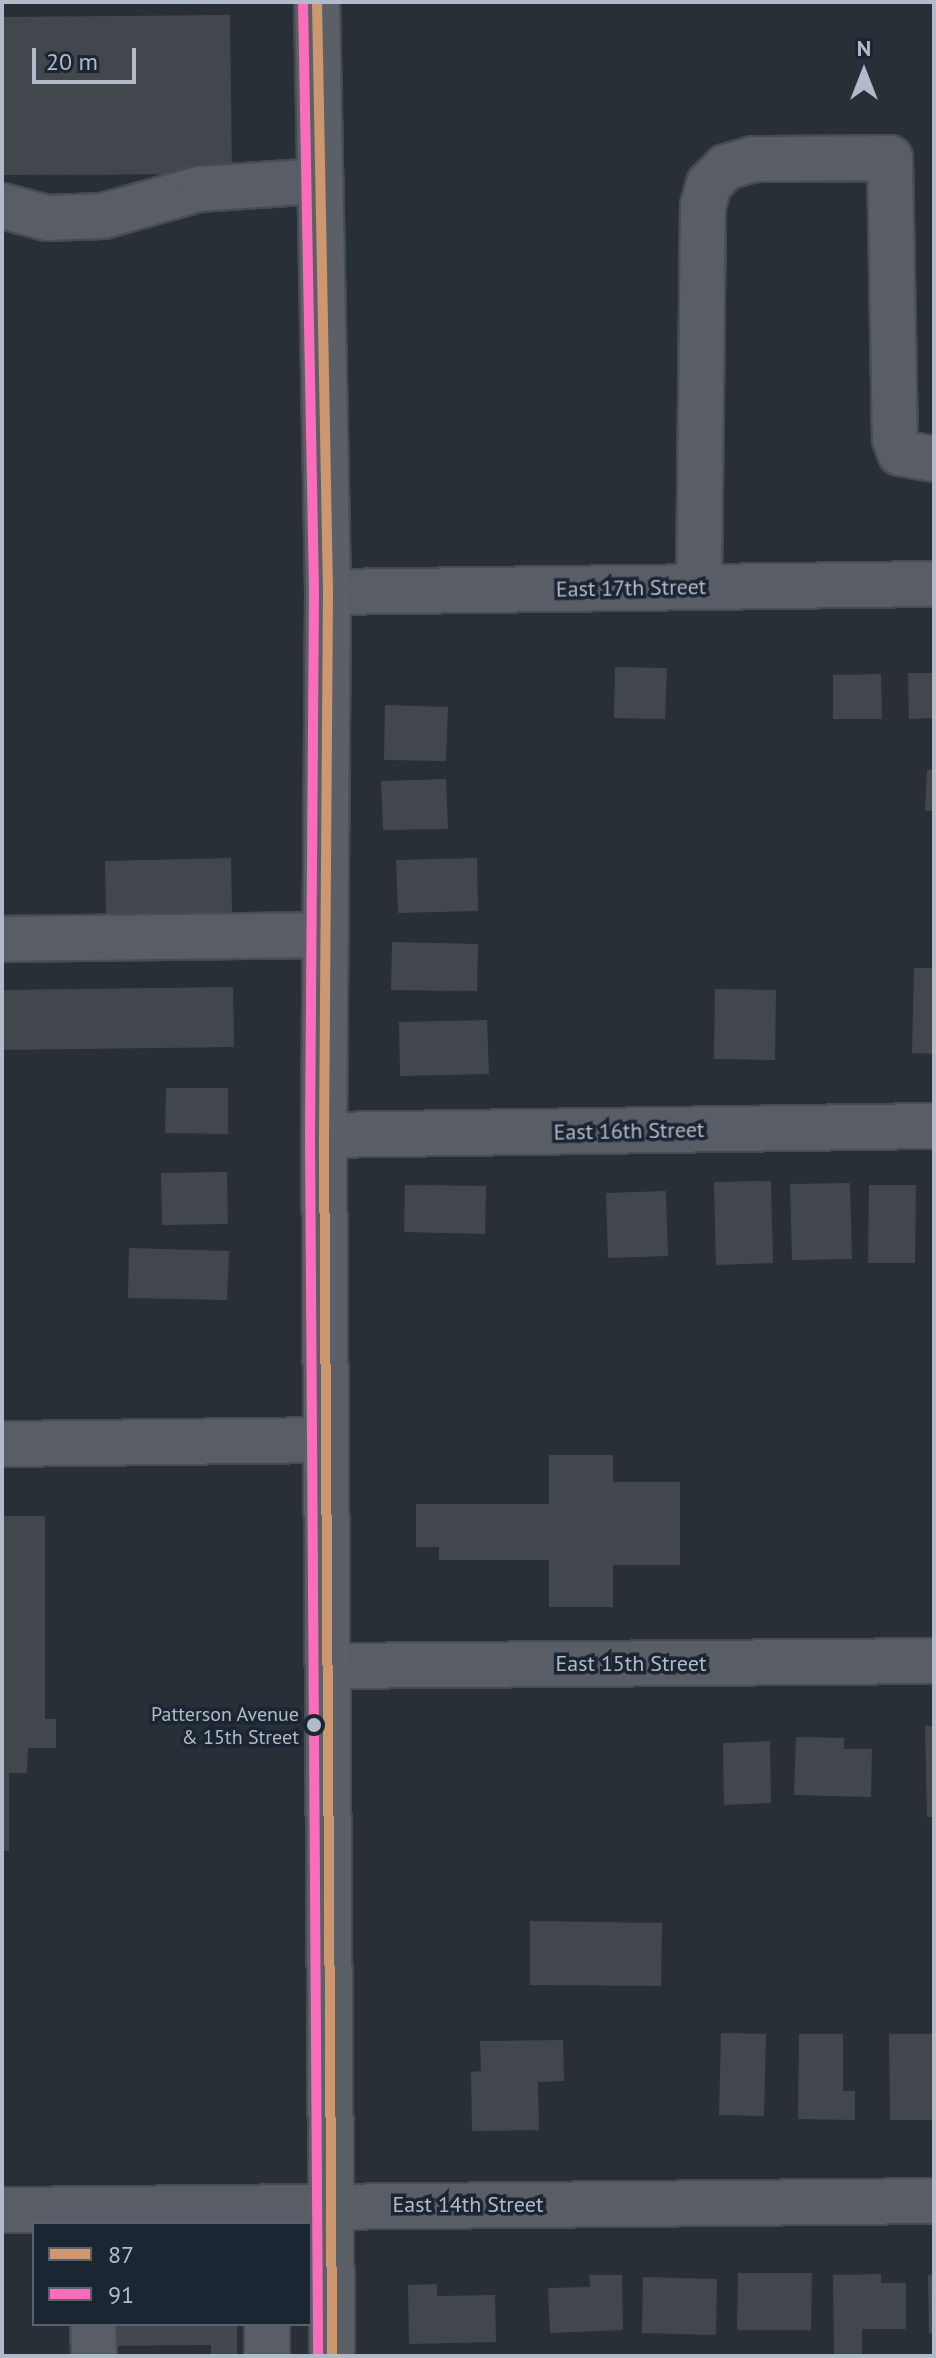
<!DOCTYPE html>
<style>
body{margin:0}
#map{position:relative;width:936px;height:2358px;overflow:hidden;background:#292f37;font-family:"PT Sans",sans-serif}
div>[style]{position:absolute}
[style*='--x']{left:calc(var(--x)*1px);top:calc(var(--y)*1px);width:calc(var(--w)*1px);rotate:calc(var(--a)*1deg)}
.building>*{inset:0;background:#42474e}
.roads{filter:drop-shadow(2px 0 #474b52) drop-shadow(-2px 0 #474b52) drop-shadow(0 2px #474b52) drop-shadow(0 -2px #474b52)}
.minor>*{height:44px;margin:-22px;padding:0 22px;transform-origin:22px;border-radius:22px;background:#595d65}
.major>*{height:44px;margin:-22px;padding:0 22px;transform-origin:22px;border-radius:22px;background:#5b6067}
.bus-1>*{height:10px;margin:-5px;padding:0 5px;transform-origin:5px;border-radius:5px;background:#cd976f}
.bus-2>*{height:10px;margin:-5px;padding:0 5px;transform-origin:5px;border-radius:5px;background:#fb6dba}
.dots>*{width:22px;height:22px;translate:-50% -50%;box-sizing:border-box;border:4px solid #1c2532;border-radius:50%}
span{translate:-50% -50%;white-space:nowrap;text-align:center;line-height:1.15;-webkit-text-stroke:7px #1c2532;paint-order:stroke}
.bus-label{font-size:20px;color:#b2bbc9}
.right{translate:-100% -50%;text-align:right}
.street-label{font-size:22px;color:#b2bbc9}
.frame{position:absolute;inset:0;border:4px solid #b2bbc9;pointer-events:none}
.legend{position:absolute;left:32px;top:2222px;width:280px;height:104px;box-sizing:border-box;background:#1c2532;border:2px solid #58616e;margin:0;padding:10px 14px;list-style:none;font-size:24px;color:#b2bbc9}
.legend li{display:flex;align-items:center;gap:16px;height:40px}
.legend b{width:40px;border:2px solid #58616e}
.north{position:absolute;left:824px;top:32px;width:80px;height:80px;-webkit-text-stroke:6px #1c2532;paint-order:stroke;rotate:0deg;font-size:22px;font-weight:700;line-height:32px;text-align:center;color:#b2bbc9}
.north::after{content:'';display:block;margin:auto;width:28px;height:36px;background:#b2bbc9;clip-path:polygon(50% 0,100% 100%,50% 72%,0 100%)}
.scale{position:absolute;left:32px;top:48px;width:104px;height:36px;box-sizing:border-box;border:4px solid #b2bbc9;border-top:0;padding-left:10px;font-size:24px;line-height:28px;white-space:nowrap;color:#b2bbc9;-webkit-text-stroke:6px #1c2532;paint-order:stroke}
</style>
<div id="map">
<div class="building">
<i style="clip-path:polygon(230px 15px,232px 174px,2px 175px,2px 17px)"></i>
<i style="clip-path:polygon(615px 667px,667px 668px,665px 719px,614px 718px)"></i>
<i style="clip-path:polygon(908px 673px,934px 673px,934px 718px,909px 719px)"></i>
<i style="clip-path:polygon(881px 674px,882px 719px,833px 719px,833px 675px)"></i>
<i style="clip-path:polygon(385px 705px,448px 707px,446px 761px,384px 760px)"></i>
<i style="clip-path:polygon(927px 770px,934px 770px,934px 811px,925px 811px)"></i>
<i style="clip-path:polygon(446px 779px,448px 829px,383px 830px,381px 781px)"></i>
<i style="clip-path:polygon(231px 858px,232px 916px,106px 918px,105px 861px)"></i>
<i style="clip-path:polygon(477px 858px,478px 911px,398px 913px,396px 860px)"></i>
<i style="clip-path:polygon(392px 942px,478px 944px,477px 991px,391px 990px)"></i>
<i style="clip-path:polygon(914px 968px,934px 968px,934px 1054px,912px 1053px)"></i>
<i style="clip-path:polygon(233px 987px,234px 1047px,2px 1050px,2px 990px)"></i>
<i style="clip-path:polygon(715px 989px,776px 990px,775px 1060px,714px 1059px)"></i>
<i style="clip-path:polygon(487px 1020px,489px 1074px,400px 1076px,399px 1022px)"></i>
<i style="clip-path:polygon(166px 1088px,228px 1088px,228px 1134px,165px 1133px)"></i>
<i style="clip-path:polygon(227px 1172px,228px 1224px,162px 1225px,161px 1173px)"></i>
<i style="clip-path:polygon(771px 1181px,773px 1263px,716px 1265px,714px 1182px)"></i>
<i style="clip-path:polygon(850px 1183px,852px 1259px,792px 1260px,790px 1184px)"></i>
<i style="clip-path:polygon(405px 1185px,486px 1186px,485px 1234px,404px 1232px)"></i>
<i style="clip-path:polygon(869px 1185px,916px 1185px,915px 1263px,868px 1263px)"></i>
<i style="clip-path:polygon(666px 1191px,668px 1256px,608px 1258px,606px 1193px)"></i>
<i style="clip-path:polygon(129px 1248px,229px 1251px,227px 1300px,128px 1298px)"></i>
<i style="clip-path:polygon(549px 1455px,613px 1455px,613px 1482px,680px 1482px,680px 1565px,613px 1565px,613px 1607px,549px 1607px,549px 1560px,439px 1560px,439px 1547px,416px 1547px,416px 1504px,549px 1504px)"></i>
<i style="clip-path:polygon(2px 1516px,45px 1516px,45px 1719px,56px 1719px,56px 1748px,28px 1748px,27px 1773px,9px 1773px,9px 1851px,2px 1851px)"></i>
<i style="clip-path:polygon(925px 1726px,934px 1726px,934px 1817px,927px 1817px)"></i>
<i style="clip-path:polygon(796px 1737px,844px 1738px,844px 1749px,872px 1749px,871px 1797px,794px 1795px)"></i>
<i style="clip-path:polygon(770px 1741px,771px 1803px,724px 1805px,723px 1743px)"></i>
<i style="clip-path:polygon(530px 1921px,662px 1923px,661px 1986px,530px 1985px)"></i>
<i style="clip-path:polygon(721px 2033px,766px 2034px,764px 2116px,719px 2115px)"></i>
<i style="clip-path:polygon(799px 2034px,843px 2034px,843px 2091px,855px 2091px,855px 2120px,798px 2119px)"></i>
<i style="clip-path:polygon(889px 2034px,934px 2034px,934px 2120px,890px 2120px)"></i>
<i style="clip-path:polygon(563px 2040px,564px 2081px,538px 2082px,539px 2130px,472px 2131px,471px 2072px,481px 2071px,480px 2041px)"></i>
<i style="clip-path:polygon(738px 2273px,812px 2273px,811px 2330px,737px 2330px)"></i>
<i style="clip-path:polygon(881px 2274px,881px 2283px,906px 2283px,906px 2329px,862px 2329px,862px 2356px,834px 2356px,833px 2275px)"></i>
<i style="clip-path:polygon(934px 2274px,934px 2333px,929px 2333px,928px 2275px)"></i>
<i style="clip-path:polygon(589px 2275px,622px 2275px,623px 2330px,550px 2333px,548px 2288px,590px 2287px)"></i>
<i style="clip-path:polygon(643px 2277px,717px 2279px,716px 2335px,642px 2333px)"></i>
<i style="clip-path:polygon(437px 2284px,437px 2296px,495px 2295px,496px 2342px,409px 2344px,408px 2285px)"></i>
<i style="clip-path:polygon(109px 2324px,237px 2324px,237px 2356px,211px 2356px,211px 2345px,110px 2346px)"></i>
</div>
<div class="roads">
<div class="minor">
<i style="--x:2;--y:206;--w:47;--a:14.9"></i>
<i style="--x:47;--y:218;--w:56;--a:-2"></i>
<i style="--x:103;--y:216;--w:100;--a:-15.7"></i>
<i style="--x:199;--y:189;--w:122;--a:-3.8"></i>
<i style="--x:699;--y:587;--w:381;--a:-89.4"></i>
<i style="--x:703;--y:206;--w:23;--a:-75"></i>
<i style="--x:709;--y:184;--w:24;--a:-45"></i>
<i style="--x:726;--y:167;--w:29;--a:-16"></i>
<i style="--x:754;--y:159;--w:136;--a:-0.4"></i>
<i style="--x:890;--y:158;--w:281;--a:89"></i>
<i style="--x:895;--y:439;--w:15;--a:70"></i>
<i style="--x:900;--y:453;--w:35;--a:10"></i>
<i style="--x:328;--y:592;--w:606;--a:-0.76"></i>
<i style="--x:2;--y:939;--w:324;--a:-0.7"></i>
<i style="--x:324;--y:1135;--w:610;--a:-0.85"></i>
<i style="--x:2;--y:1444;--w:324;--a:-0.7"></i>
<i style="--x:328;--y:1666;--w:606;--a:-0.47"></i>
<i style="--x:2;--y:2210;--w:932;--a:-0.55"></i>
<i style="--x:93;--y:2324;--w:32;--a:88"></i>
<i style="--x:267;--y:2324;--w:32;--a:90"></i>
</div>
<div class="major">
<i style="--x:317;--y:2;--w:590;--a:88.93"></i>
<i style="--x:328;--y:592;--w:543;--a:90.42"></i>
<i style="--x:324;--y:1135;--w:1221;--a:89.62"></i>
</div>
</div>
<div class="bus-1">
<i style="--x:317;--y:2;--w:590;--a:88.93"></i>
<i style="--x:328;--y:592;--w:543;--a:90.42"></i>
<i style="--x:324;--y:1135;--w:1221;--a:89.62"></i>
</div>
<div class="bus-2">
<i style="--x:303;--y:2;--w:590;--a:88.93"></i>
<i style="--x:314;--y:592;--w:543;--a:90.42"></i>
<i style="--x:310;--y:1135;--w:1221;--a:89.62"></i>
</div>
<div class="dots">
<i style="left:314px;top:1725px;background:#b2bbc9"></i>
</div>
<div class="bus-label">
<span class="right" style="left:299px;top:1726px">Patterson Avenue<br>&amp; 15th Street</span>
</div>
<div class="street-label">
<span style="left:631px;top:588px;rotate:-1deg">East 17th Street</span>
<span style="left:629px;top:1131px;rotate:-1deg">East 16th Street</span>
<span style="left:631px;top:1664px">East 15th Street</span>
<span style="left:468px;top:2205px">East 14th Street</span>
</div>
<div class="frame"></div>
<ul class="legend">
<li><b style="height:10px;background:#cd976f"></b>87</li>
<li><b style="height:10px;background:#fb6dba"></b>91</li>
</ul>
<div class="north">N</div>
<div class="scale">20 m</div>
</div>
